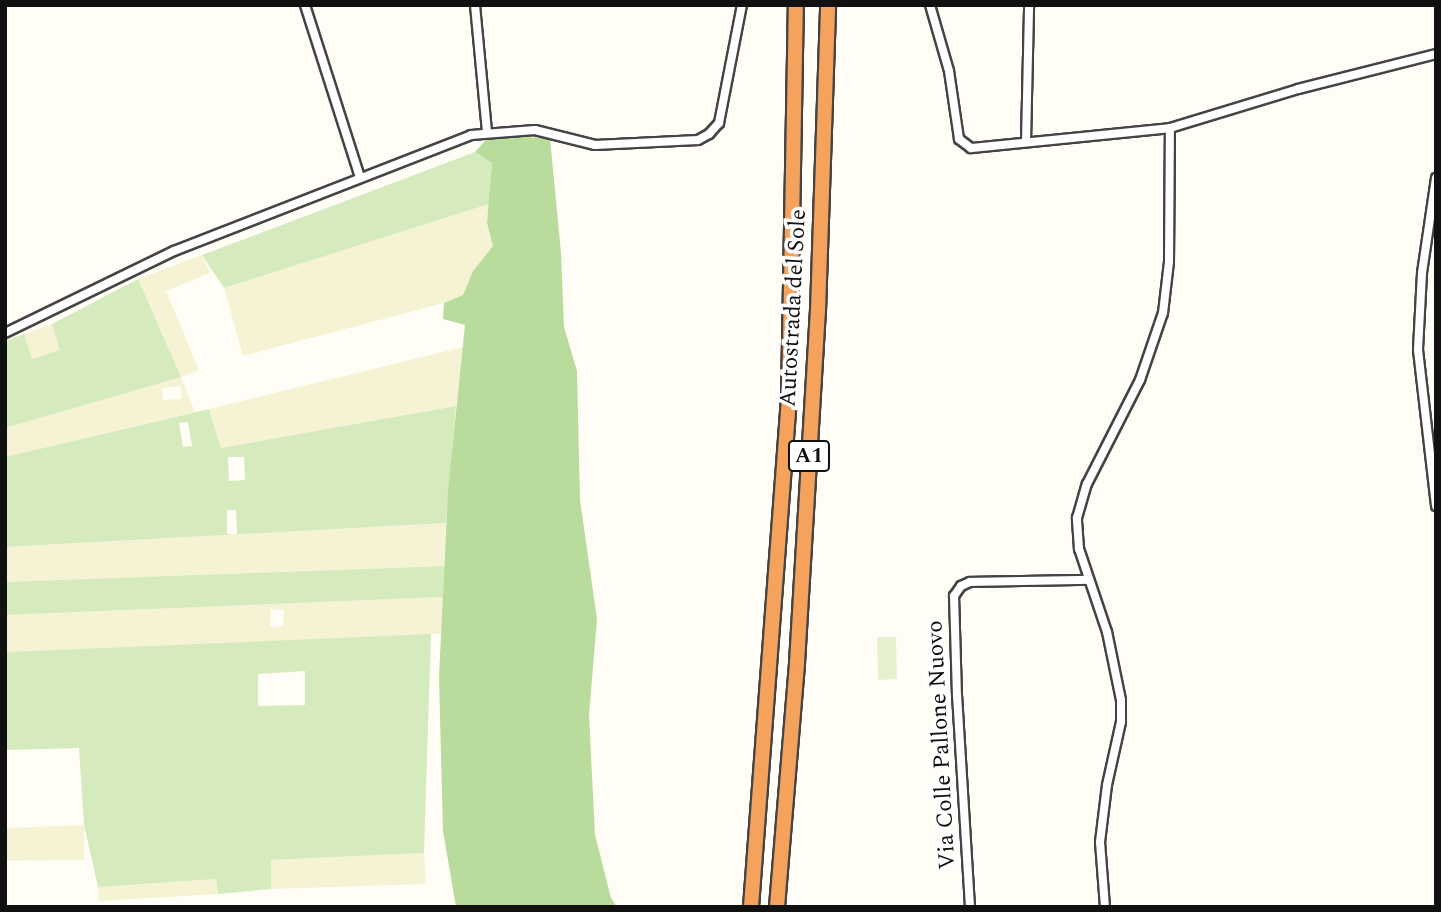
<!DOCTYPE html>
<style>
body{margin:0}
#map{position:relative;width:1441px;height:912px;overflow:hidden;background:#fffdf5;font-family:Spectral,serif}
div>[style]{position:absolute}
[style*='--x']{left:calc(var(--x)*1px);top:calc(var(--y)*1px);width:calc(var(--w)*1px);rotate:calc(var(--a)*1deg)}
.farmland>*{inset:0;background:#f6f3d4}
.green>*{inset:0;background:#d5ebbd}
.forest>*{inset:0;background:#b9dc9c}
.pitch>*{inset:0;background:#e6f2cf}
.roads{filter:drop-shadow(2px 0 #444) drop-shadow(-2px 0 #444) drop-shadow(0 2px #444) drop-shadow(0 -2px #444)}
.street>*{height:8px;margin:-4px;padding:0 4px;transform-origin:4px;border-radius:4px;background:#fff}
.highway>*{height:14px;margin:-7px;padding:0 7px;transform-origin:7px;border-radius:7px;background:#f5a25d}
span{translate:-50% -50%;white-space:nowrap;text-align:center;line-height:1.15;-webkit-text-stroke:7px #fff;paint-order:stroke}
.shield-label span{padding:2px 5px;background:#fff;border:2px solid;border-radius:5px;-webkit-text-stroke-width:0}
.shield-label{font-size:21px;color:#111;font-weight:700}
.street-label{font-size:23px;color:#111}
.frame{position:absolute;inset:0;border:7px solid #111;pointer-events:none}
</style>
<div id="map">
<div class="farmland">
<i style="clip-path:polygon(489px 204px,487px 223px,493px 246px,473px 271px,463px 295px,444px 303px,243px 356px,224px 288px)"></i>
<i style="clip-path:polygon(evenodd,202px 255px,210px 273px,166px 291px,199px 370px,181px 377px,195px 412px,5px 457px,5px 428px,180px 377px,138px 279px,202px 255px,181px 386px,182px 399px,163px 400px,162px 388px,181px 386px)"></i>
<i style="clip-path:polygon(52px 324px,61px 350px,32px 359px,24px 334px)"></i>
<i style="clip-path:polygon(463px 347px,456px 406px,221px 448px,209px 409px)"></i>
<i style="clip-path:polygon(446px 523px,444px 566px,5px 582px,5px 547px)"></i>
<i style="clip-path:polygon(evenodd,443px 597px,441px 634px,5px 652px,5px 615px,443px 597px,271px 609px,284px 610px,283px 627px,270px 626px,271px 609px)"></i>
<i style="clip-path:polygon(84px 825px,84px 860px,5px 861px,5px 828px)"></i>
<i style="clip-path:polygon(424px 853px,426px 884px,271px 889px,270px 860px)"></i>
<i style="clip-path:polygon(216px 879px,218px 894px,99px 901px,98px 887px)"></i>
</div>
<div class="green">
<i style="clip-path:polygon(475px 152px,492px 163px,489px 204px,224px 288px,202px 255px)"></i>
<i style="clip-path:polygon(138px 279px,181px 377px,5px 428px,5px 341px,24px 334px,32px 359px,60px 350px,52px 324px)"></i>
<i style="clip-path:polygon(evenodd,456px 406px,446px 523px,5px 547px,5px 457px,209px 409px,221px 448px,456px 406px,188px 422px,192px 446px,183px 447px,179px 423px,188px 422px,456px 406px,228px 457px,244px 457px,245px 480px,229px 481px,228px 457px,456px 406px,227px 510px,236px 510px,237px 534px,227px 534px,227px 510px)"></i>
<i style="clip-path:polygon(444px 566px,443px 597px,5px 615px,5px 582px)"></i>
<i style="clip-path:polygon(evenodd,431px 634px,424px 853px,271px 860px,271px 889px,218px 894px,216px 879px,98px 887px,84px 825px,79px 748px,5px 750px,5px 652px,431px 634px,305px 671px,305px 705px,258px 706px,258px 674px,305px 671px)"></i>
</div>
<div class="forest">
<i style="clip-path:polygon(489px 136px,550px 138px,561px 253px,564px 327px,577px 371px,580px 500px,597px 619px,589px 715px,595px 835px,611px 898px,617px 907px,456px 907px,443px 831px,439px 677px,448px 490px,465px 325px,443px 319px,444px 303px,463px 295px,473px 271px,493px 246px,487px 223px,492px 163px,475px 152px)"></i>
</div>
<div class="pitch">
<i style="clip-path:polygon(877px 637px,896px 637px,897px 679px,878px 680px)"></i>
</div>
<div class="roads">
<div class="street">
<i style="--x:305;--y:5;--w:181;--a:72.3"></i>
<i style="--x:475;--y:5;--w:128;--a:84.6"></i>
<i style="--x:930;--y:5;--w:69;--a:73.9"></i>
<i style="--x:949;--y:71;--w:69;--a:81.6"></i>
<i style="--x:959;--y:139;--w:15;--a:37"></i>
<i style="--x:971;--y:148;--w:200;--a:-5.7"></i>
<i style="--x:1170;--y:128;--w:134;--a:-16.9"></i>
<i style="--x:1298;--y:89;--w:142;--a:-14.2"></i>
<i style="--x:1026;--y:142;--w:137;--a:-88.7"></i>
<i style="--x:1436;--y:178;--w:96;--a:98.4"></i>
<i style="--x:1422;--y:273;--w:77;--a:93"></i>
<i style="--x:1418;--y:350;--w:157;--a:83.4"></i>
<i style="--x:5;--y:333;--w:188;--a:-25.9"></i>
<i style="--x:174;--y:251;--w:319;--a:-21.3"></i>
<i style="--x:471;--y:135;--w:64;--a:-4.5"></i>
<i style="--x:535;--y:130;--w:62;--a:14"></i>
<i style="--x:595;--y:145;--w:103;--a:-2.8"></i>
<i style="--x:698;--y:140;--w:13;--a:-29"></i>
<i style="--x:709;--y:134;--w:15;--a:-48"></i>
<i style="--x:719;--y:123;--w:120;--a:-79"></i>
<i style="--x:970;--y:907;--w:211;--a:-93.5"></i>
<i style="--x:957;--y:696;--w:100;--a:-91.7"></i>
<i style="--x:954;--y:596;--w:12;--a:-55"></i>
<i style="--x:961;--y:586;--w:10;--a:-24"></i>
<i style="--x:970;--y:582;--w:118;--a:-1"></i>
<i style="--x:1105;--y:907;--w:65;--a:-94.4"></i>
<i style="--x:1100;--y:842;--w:57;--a:-83"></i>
<i style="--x:1107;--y:785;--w:65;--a:-77.5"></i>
<i style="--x:1121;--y:722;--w:22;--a:-90"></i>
<i style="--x:1121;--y:700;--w:69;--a:-101.6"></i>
<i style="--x:1107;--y:632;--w:88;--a:-108.6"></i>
<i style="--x:1079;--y:549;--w:31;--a:-94"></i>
<i style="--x:1077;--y:518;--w:35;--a:-74"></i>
<i style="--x:1087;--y:484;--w:117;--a:-63"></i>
<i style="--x:1140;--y:380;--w:71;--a:-71.1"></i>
<i style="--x:1163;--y:313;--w:51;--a:-83.3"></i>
<i style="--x:1169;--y:262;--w:134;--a:-89.6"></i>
</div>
<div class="highway">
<i style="--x:751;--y:907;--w:510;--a:-85.73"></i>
<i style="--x:789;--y:398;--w:393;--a:-89"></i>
<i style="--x:777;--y:907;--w:245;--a:-85.3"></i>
<i style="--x:797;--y:663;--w:353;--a:-86.6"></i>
<i style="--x:818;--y:311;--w:306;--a:-88.1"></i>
</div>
</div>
<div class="shield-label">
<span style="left:809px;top:456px">A1</span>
</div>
<div class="street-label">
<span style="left:794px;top:308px;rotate:-87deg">Autostrada del Sole</span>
<span style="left:942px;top:745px;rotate:-93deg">Via Colle Pallone Nuovo</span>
</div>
<div class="frame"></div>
</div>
